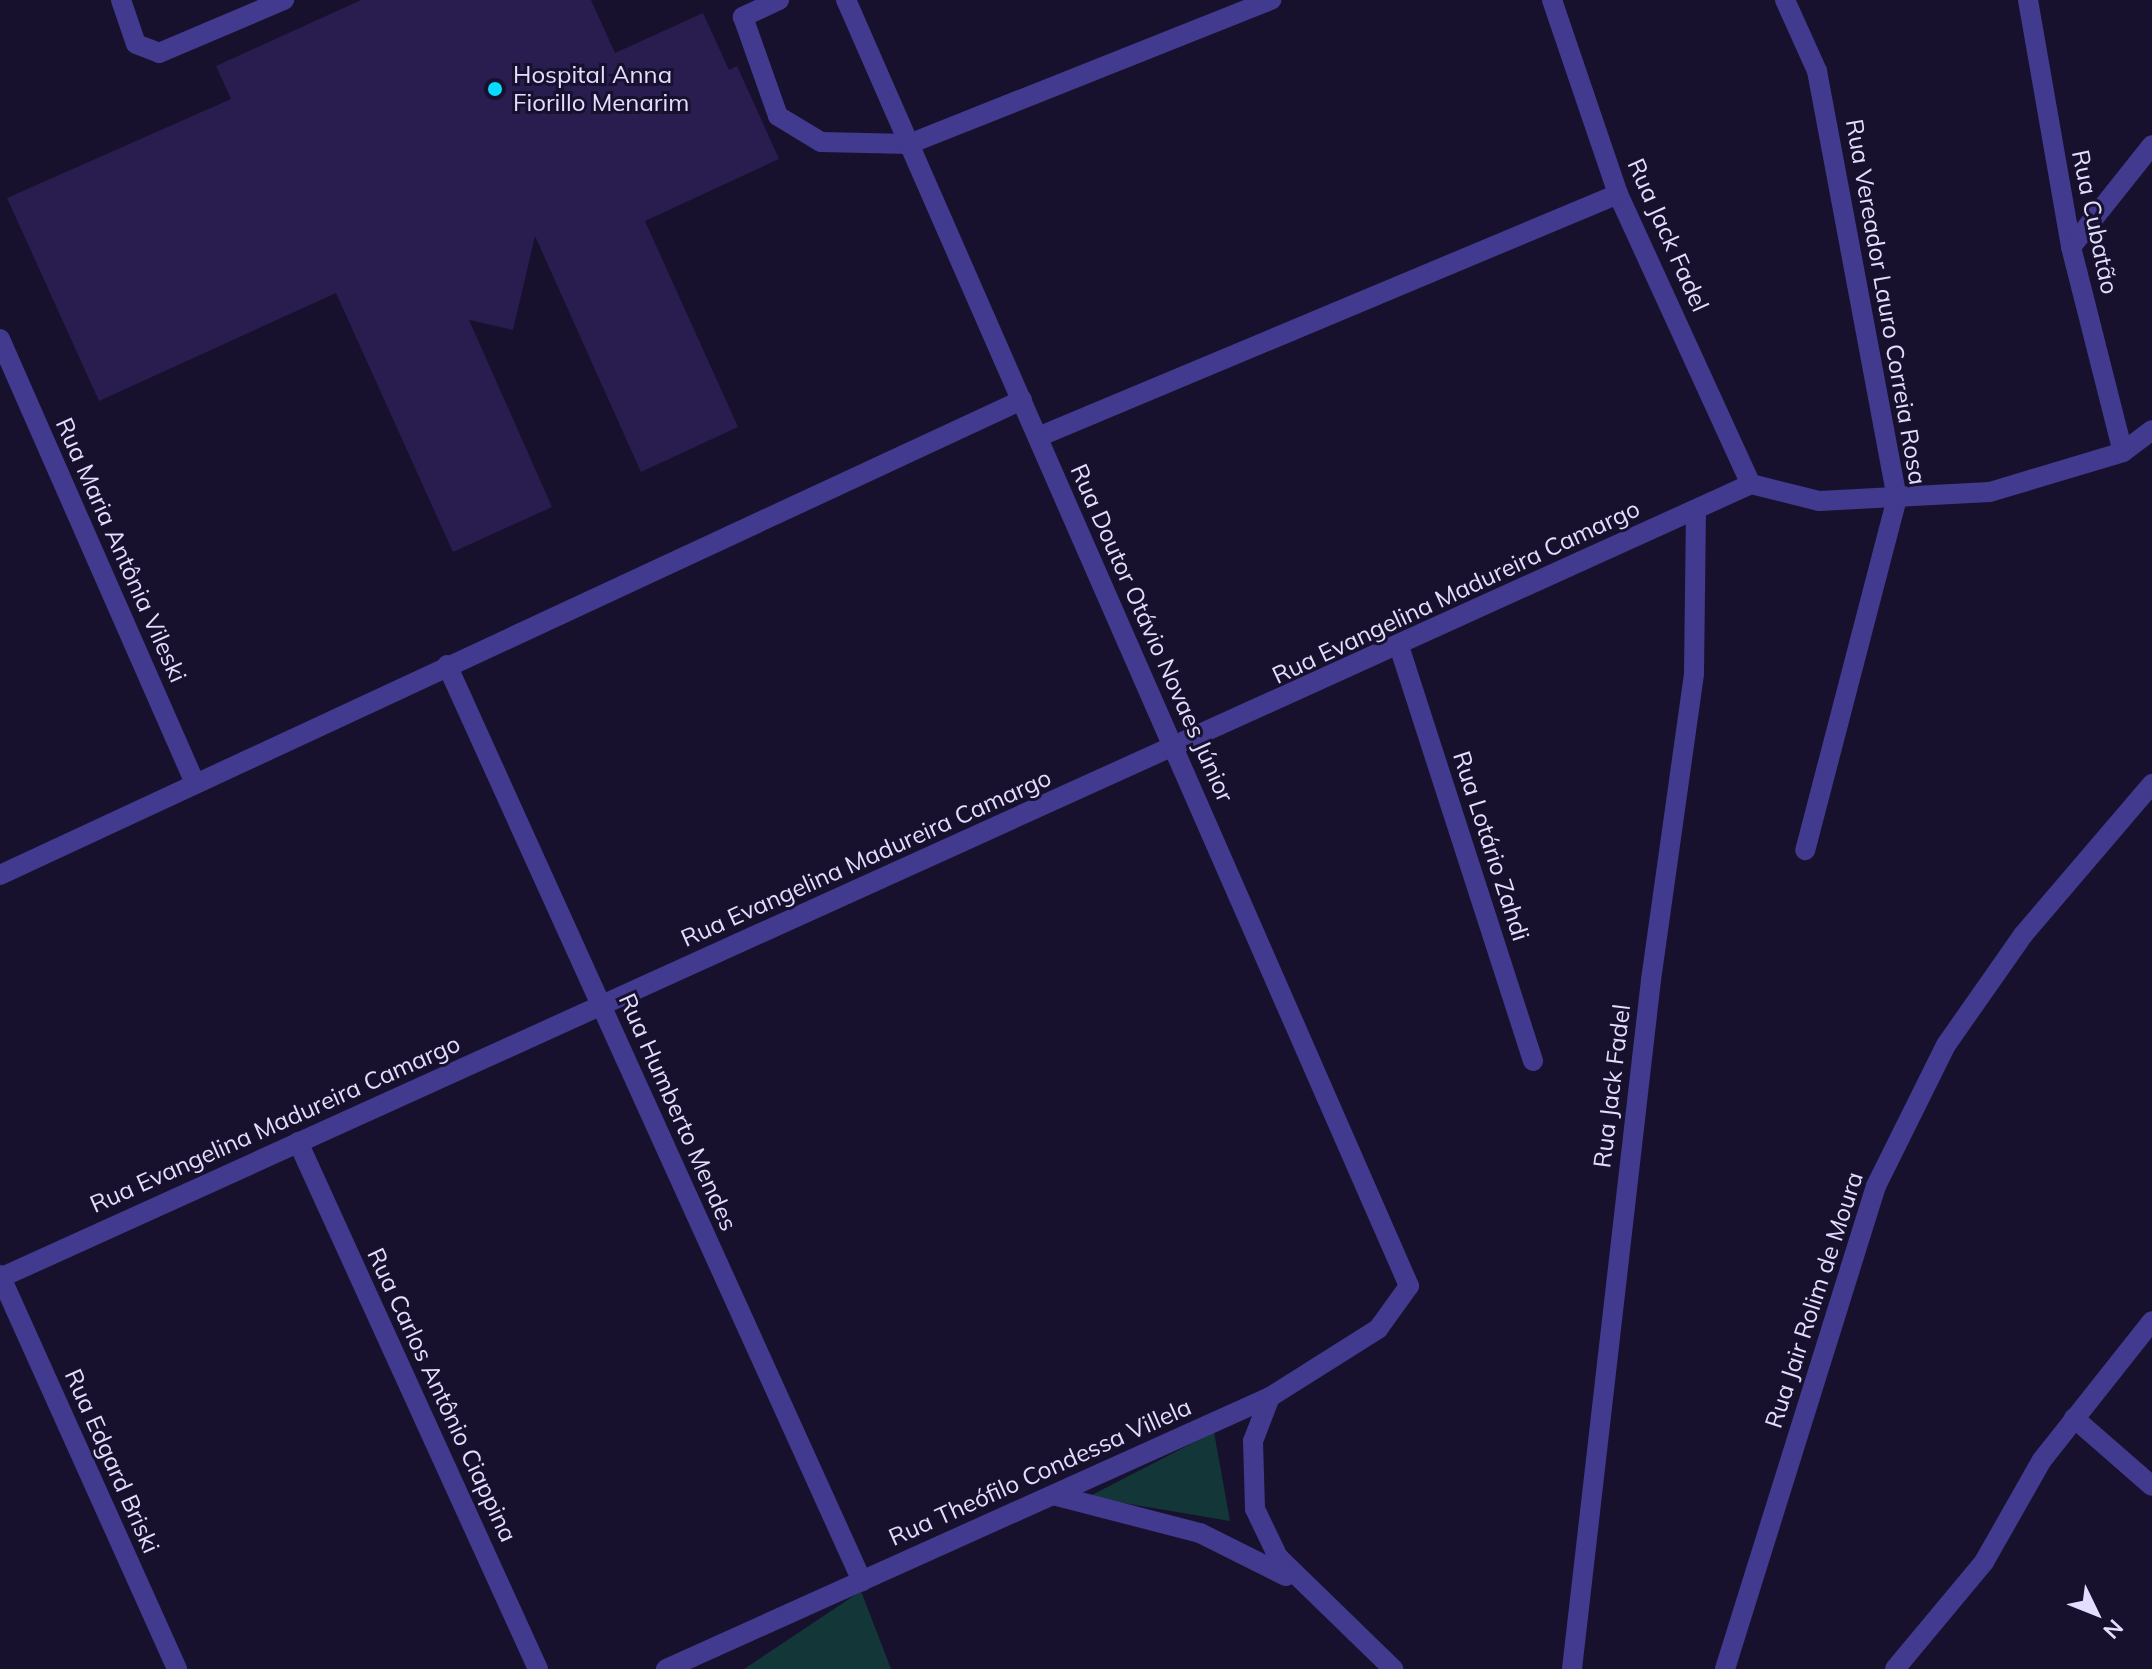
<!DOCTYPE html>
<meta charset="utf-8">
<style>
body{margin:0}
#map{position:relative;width:2152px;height:1669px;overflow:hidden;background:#17112d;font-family:Mulish,sans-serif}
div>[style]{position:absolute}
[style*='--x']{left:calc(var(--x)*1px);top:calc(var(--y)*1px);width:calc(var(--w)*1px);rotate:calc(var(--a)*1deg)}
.green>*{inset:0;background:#133738}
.building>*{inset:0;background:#291c4f}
.lane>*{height:20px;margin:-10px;padding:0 10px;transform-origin:10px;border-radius:10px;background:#413a8e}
.street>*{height:20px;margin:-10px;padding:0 10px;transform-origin:10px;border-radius:10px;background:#413a8e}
.dots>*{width:22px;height:22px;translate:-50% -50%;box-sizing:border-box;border:4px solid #17112d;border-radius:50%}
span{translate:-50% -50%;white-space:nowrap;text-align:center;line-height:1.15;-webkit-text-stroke:6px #17112d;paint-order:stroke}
.poi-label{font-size:24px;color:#e3ddff}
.left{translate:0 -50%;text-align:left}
.street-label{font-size:24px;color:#e3ddff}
.north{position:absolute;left:2056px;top:1573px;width:80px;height:80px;-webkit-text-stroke:6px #17112d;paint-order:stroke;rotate:133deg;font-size:22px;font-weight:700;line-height:32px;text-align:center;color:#e3ddff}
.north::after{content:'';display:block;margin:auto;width:28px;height:36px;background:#e3ddff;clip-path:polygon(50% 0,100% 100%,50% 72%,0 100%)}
</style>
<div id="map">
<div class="green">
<i style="clip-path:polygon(1214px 1432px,1230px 1521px,1088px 1497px)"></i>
<i style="clip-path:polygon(861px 1591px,891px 1669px,744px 1669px)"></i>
</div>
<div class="building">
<i style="clip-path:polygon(361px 0,591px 0,615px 53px,703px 13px,729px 70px,737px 66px,779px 159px,645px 221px,738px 427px,641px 472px,535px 236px,513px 330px,469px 320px,552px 507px,453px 552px,336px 293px,99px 401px,7px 198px,231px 99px,216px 66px)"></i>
</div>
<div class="lane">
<i style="--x:121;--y:0;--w:46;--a:71.2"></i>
<i style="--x:136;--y:44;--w:25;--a:21"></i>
<i style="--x:159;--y:53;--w:136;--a:-23"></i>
<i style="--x:779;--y:0;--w:40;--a:155"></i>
<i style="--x:743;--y:17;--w:105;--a:70.5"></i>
<i style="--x:778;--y:116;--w:50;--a:31.2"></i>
<i style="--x:821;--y:142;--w:88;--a:1.3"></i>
</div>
<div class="street">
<i style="--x:1552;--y:0;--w:205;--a:71.2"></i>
<i style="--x:1618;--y:194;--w:319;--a:65.4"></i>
<i style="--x:1785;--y:0;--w:78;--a:65.7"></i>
<i style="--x:1817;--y:71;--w:434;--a:79.4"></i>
<i style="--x:1897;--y:498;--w:364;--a:104.6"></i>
<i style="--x:2028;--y:0;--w:251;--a:80.1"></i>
<i style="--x:2071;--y:247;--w:211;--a:75.8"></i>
<i style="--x:909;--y:144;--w:390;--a:-21.7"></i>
<i style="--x:2071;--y:247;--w:130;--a:-51.5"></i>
<i style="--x:0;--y:339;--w:483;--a:66.3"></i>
<i style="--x:1038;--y:437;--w:629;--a:-22.73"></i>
<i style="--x:1751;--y:484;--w:70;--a:14"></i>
<i style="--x:1819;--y:501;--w:171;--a:-3"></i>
<i style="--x:1990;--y:492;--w:139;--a:-16.7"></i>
<i style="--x:2123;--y:452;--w:36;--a:-37"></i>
<i style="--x:1399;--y:646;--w:436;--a:72.1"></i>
<i style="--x:447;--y:665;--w:1006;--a:65.63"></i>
<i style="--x:0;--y:875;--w:1127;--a:-24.93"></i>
<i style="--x:298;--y:1142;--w:579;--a:65.52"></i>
<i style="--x:0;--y:1275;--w:432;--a:65.8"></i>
<i style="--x:0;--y:1278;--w:1923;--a:-24.39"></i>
<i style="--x:1270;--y:1397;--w:47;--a:111.1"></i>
<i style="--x:1253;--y:1441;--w:68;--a:88.3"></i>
<i style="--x:1255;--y:1509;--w:53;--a:64.4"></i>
<i style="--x:1278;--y:1557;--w:161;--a:44.2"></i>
<i style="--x:2074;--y:1418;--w:103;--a:41.1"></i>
<i style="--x:1053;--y:1495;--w:152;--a:14.5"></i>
<i style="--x:1200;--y:1533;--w:96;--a:26.6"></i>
<i style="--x:666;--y:1669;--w:662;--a:-24.24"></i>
<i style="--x:1270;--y:1397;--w:128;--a:-32.2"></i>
<i style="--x:1378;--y:1329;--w:53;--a:-54.2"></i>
<i style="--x:1409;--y:1286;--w:1404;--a:-113.64"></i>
<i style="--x:1572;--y:1669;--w:694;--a:-83.46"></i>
<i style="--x:1651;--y:980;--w:310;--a:-82"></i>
<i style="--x:1694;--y:673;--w:163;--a:-89.3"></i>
<i style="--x:1725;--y:1669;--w:506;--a:-72.64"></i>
<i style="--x:1876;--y:1186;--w:157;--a:-63.6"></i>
<i style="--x:1946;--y:1045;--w:134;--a:-55"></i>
<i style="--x:2023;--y:935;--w:199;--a:-49.5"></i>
<i style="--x:1895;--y:1669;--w:139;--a:-50.2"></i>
<i style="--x:1984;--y:1562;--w:117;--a:-60.4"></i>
<i style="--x:2042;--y:1460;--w:177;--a:-51.6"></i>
</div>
<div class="dots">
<i style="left:495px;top:89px;background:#09daff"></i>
</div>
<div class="poi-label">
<span class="left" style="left:513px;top:89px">Hospital Anna<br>Fiorillo Menarim</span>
</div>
<div class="street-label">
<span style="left:2095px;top:222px;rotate:78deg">Rua Cubatão</span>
<span style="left:1668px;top:235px;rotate:66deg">Rua Jack Fadel</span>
<span style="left:1886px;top:302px;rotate:80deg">Rua Vereador Lauro Correia Rosa</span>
<span style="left:121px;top:550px;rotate:66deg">Rua Maria Antônia Vileski</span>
<span style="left:1456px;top:592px;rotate:-25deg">Rua Evangelina Madureira Camargo</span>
<span style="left:1152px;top:633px;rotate:66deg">Rua Doutor Otávio Novaes Júnior</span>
<span style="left:1491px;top:846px;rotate:72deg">Rua Lotário Zahdi</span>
<span style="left:866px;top:858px;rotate:-24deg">Rua Evangelina Madureira Camargo</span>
<span style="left:1612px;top:1086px;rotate:-83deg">Rua Jack Fadel</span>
<span style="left:678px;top:1112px;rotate:66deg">Rua Humberto Mendes</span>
<span style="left:275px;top:1124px;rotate:-24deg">Rua Evangelina Madureira Camargo</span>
<span style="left:1814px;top:1300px;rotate:-72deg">Rua Jair Rolim de Moura</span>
<span style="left:442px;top:1395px;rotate:65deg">Rua Carlos Antônio Ciappina</span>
<span style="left:112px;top:1461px;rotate:66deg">Rua Edgard Briski</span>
<span style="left:1040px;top:1472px;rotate:-24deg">Rua Theófilo Condessa Villela</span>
</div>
<div class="north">N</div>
</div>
